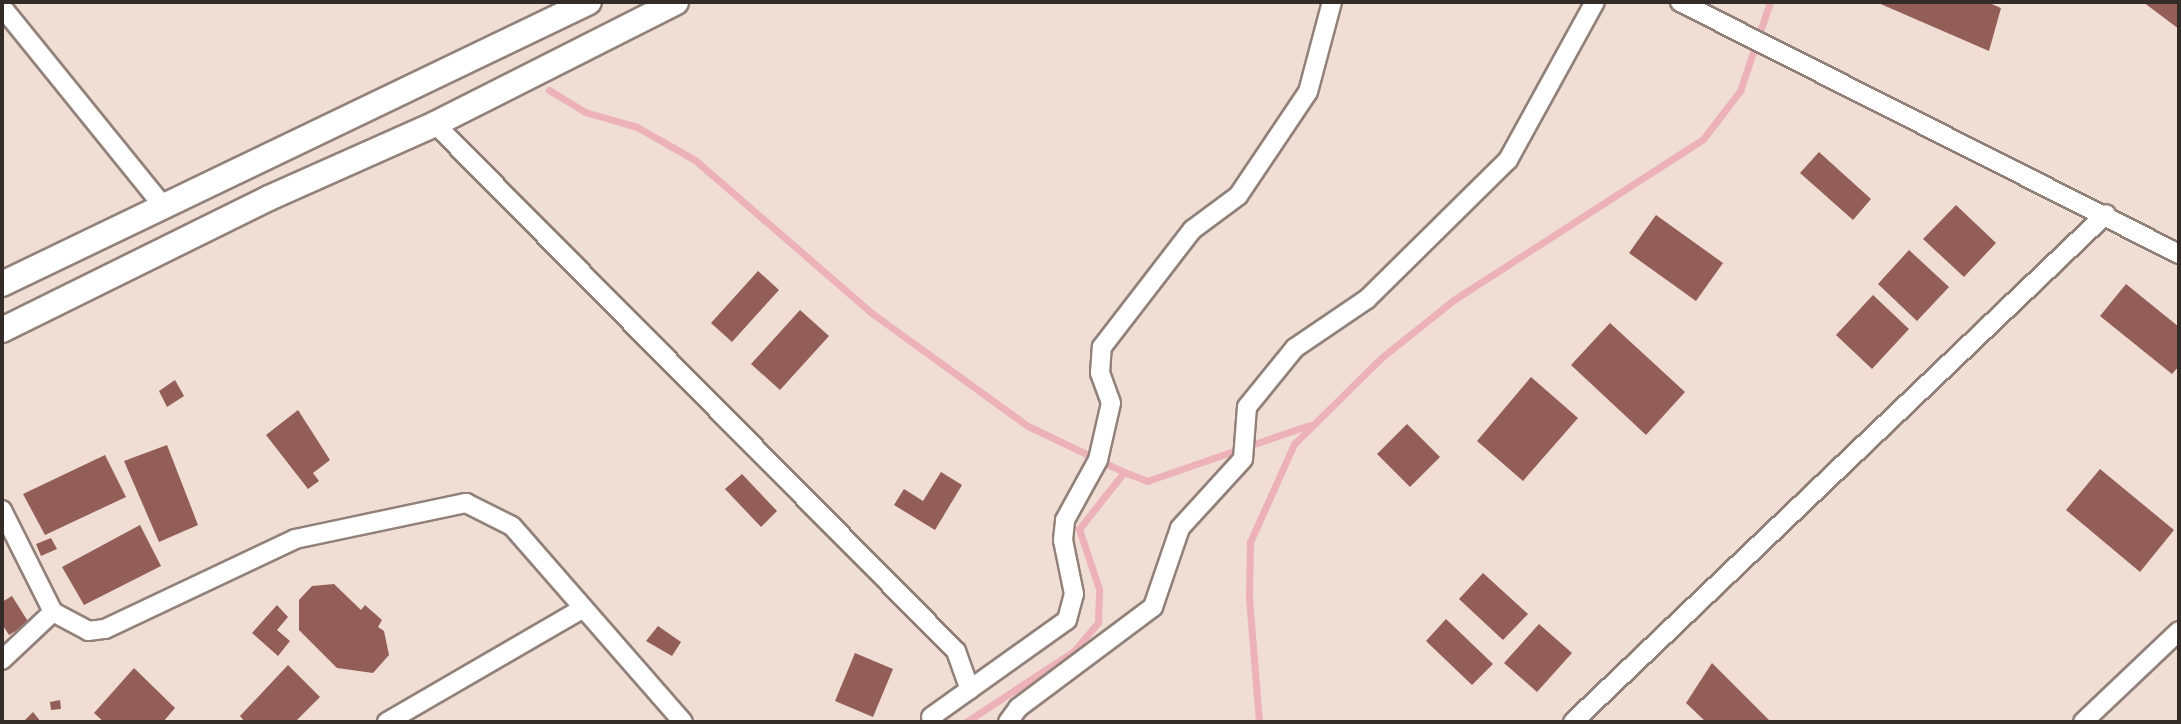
<!DOCTYPE html>
<style>
body{margin:0}
#map{position:relative;width:2181px;height:724px;overflow:hidden;background:#f0ddd3;font-family:"Golos Text",sans-serif}
div>[style]{position:absolute}
[style*='--x']{left:calc(var(--x)*1px);top:calc(var(--y)*1px);width:calc(var(--w)*1px);rotate:calc(var(--a)*1deg)}
.stream>*{height:7px;margin:-3.5px;padding:0 3.5px;transform-origin:3.5px;border-radius:3.5px;background:#edb2b9}
.building>*{inset:0;background:#935e57}
.roads{filter:drop-shadow(2px 0 #928179) drop-shadow(-2px 0 #928179) drop-shadow(0 2px #928179) drop-shadow(0 -2px #928179)}
.minor>*{height:18px;margin:-9px;padding:0 9px;transform-origin:9px;border-radius:9px;background:#fff}
.tertiary>*{height:24px;margin:-12px;padding:0 12px;transform-origin:12px;border-radius:12px;background:#fff}
span{translate:-50% -50%;white-space:nowrap;text-align:center;line-height:1.15;-webkit-text-stroke:8px #fff;paint-order:stroke}
.frame{position:absolute;inset:0;border:4px solid #332b28;pointer-events:none}
</style>
<div id="map">
<div class="stream">
<i style="--x:549;--y:90;--w:42;--a:31.4"></i>
<i style="--x:585;--y:112;--w:54;--a:16.1"></i>
<i style="--x:637;--y:127;--w:67;--a:29.6"></i>
<i style="--x:695;--y:160;--w:235;--a:40.9"></i>
<i style="--x:873;--y:314;--w:191;--a:35.9"></i>
<i style="--x:1028;--y:426;--w:106;--a:25.6"></i>
<i style="--x:1124;--y:472;--w:25;--a:21"></i>
<i style="--x:1147;--y:481;--w:172;--a:-19"></i>
<i style="--x:966;--y:722;--w:129;--a:-33.3"></i>
<i style="--x:1074;--y:651;--w:38;--a:-50"></i>
<i style="--x:1098;--y:622;--w:33;--a:-88"></i>
<i style="--x:1099;--y:589;--w:63;--a:-108.4"></i>
<i style="--x:1079;--y:529;--w:73;--a:-51.7"></i>
<i style="--x:1259;--y:722;--w:125;--a:-94.6"></i>
<i style="--x:1249;--y:597;--w:55;--a:-89"></i>
<i style="--x:1250;--y:542;--w:107;--a:-65.8"></i>
<i style="--x:1294;--y:444;--w:122;--a:-44.7"></i>
<i style="--x:1381;--y:358;--w:95;--a:-38.6"></i>
<i style="--x:1455;--y:299;--w:295;--a:-32.8"></i>
<i style="--x:1703;--y:139;--w:61;--a:-52.4"></i>
<i style="--x:1740;--y:91;--w:94;--a:-71.4"></i>
</div>
<div class="building">
<i style="clip-path:polygon(1876px 2px,1987px 2px,2001px 8px,1989px 51px)"></i>
<i style="clip-path:polygon(2143px 2px,2179px 2px,2179px 29px)"></i>
<i style="clip-path:polygon(1819px 152px,1871px 199px,1853px 220px,1800px 173px)"></i>
<i style="clip-path:polygon(1956px 205px,1996px 243px,1964px 277px,1923px 239px)"></i>
<i style="clip-path:polygon(1656px 215px,1723px 263px,1696px 301px,1629px 253px)"></i>
<i style="clip-path:polygon(1909px 250px,1949px 287px,1917px 321px,1878px 284px)"></i>
<i style="clip-path:polygon(758px 271px,779px 290px,732px 342px,711px 323px)"></i>
<i style="clip-path:polygon(2126px 284px,2179px 327px,2179px 366px,2172px 374px,2100px 316px)"></i>
<i style="clip-path:polygon(1873px 295px,1909px 329px,1872px 369px,1836px 335px)"></i>
<i style="clip-path:polygon(800px 310px,829px 336px,780px 390px,751px 364px)"></i>
<i style="clip-path:polygon(1610px 323px,1685px 392px,1646px 435px,1571px 365px)"></i>
<i style="clip-path:polygon(1531px 377px,1578px 418px,1523px 481px,1477px 441px)"></i>
<i style="clip-path:polygon(175px 380px,184px 396px,167px 407px,159px 391px)"></i>
<i style="clip-path:polygon(298px 410px,330px 460px,313px 473px,319px 481px,308px 489px,266px 435px)"></i>
<i style="clip-path:polygon(1407px 424px,1440px 457px,1410px 487px,1377px 454px)"></i>
<i style="clip-path:polygon(167px 445px,198px 525px,159px 542px,124px 461px)"></i>
<i style="clip-path:polygon(105px 455px,126px 497px,45px 535px,23px 494px)"></i>
<i style="clip-path:polygon(2100px 469px,2174px 530px,2140px 572px,2066px 510px)"></i>
<i style="clip-path:polygon(941px 472px,962px 485px,935px 530px,894px 505px,904px 489px,923px 501px)"></i>
<i style="clip-path:polygon(742px 474px,777px 511px,761px 527px,725px 489px)"></i>
<i style="clip-path:polygon(140px 525px,161px 566px,84px 605px,62px 567px)"></i>
<i style="clip-path:polygon(51px 538px,57px 549px,41px 556px,36px 544px)"></i>
<i style="clip-path:polygon(1483px 573px,1528px 614px,1503px 640px,1459px 599px)"></i>
<i style="clip-path:polygon(334px 584px,361px 610px,365px 605px,382px 620px,378px 627px,384px 631px,389px 655px,373px 673px,337px 668px,299px 630px,299px 600px,312px 586px)"></i>
<i style="clip-path:polygon(12px 596px,29px 623px,9px 635px,2px 624px,2px 602px)"></i>
<i style="clip-path:polygon(277px 605px,288px 617px,277px 630px,290px 641px,278px 656px,252px 633px)"></i>
<i style="clip-path:polygon(1446px 619px,1493px 664px,1472px 685px,1426px 641px)"></i>
<i style="clip-path:polygon(1539px 624px,1572px 653px,1537px 692px,1504px 663px)"></i>
<i style="clip-path:polygon(658px 626px,681px 642px,672px 656px,646px 641px)"></i>
<i style="clip-path:polygon(855px 653px,893px 669px,873px 717px,835px 701px)"></i>
<i style="clip-path:polygon(1712px 663px,1771px 722px,1706px 722px,1686px 703px)"></i>
<i style="clip-path:polygon(288px 665px,320px 697px,295px 722px,245px 722px,240px 716px)"></i>
<i style="clip-path:polygon(134px 668px,175px 708px,163px 722px,104px 722px,94px 713px)"></i>
<i style="clip-path:polygon(60px 700px,61px 709px,51px 710px,50px 702px)"></i>
<i style="clip-path:polygon(33px 712px,41px 722px,23px 722px)"></i>
</div>
<div class="roads">
<div class="minor">
<i style="--x:1680;--y:2;--w:559;--a:26.79"></i>
<i style="--x:2;--y:7;--w:257;--a:51"></i>
<i style="--x:435;--y:124;--w:741;--a:45.33"></i>
<i style="--x:956;--y:651;--w:41;--a:70.3"></i>
<i style="--x:2;--y:510;--w:114;--a:63.4"></i>
<i style="--x:53;--y:612;--w:40;--a:28"></i>
<i style="--x:88;--y:631;--w:17;--a:-7"></i>
<i style="--x:105;--y:629;--w:210;--a:-25.3"></i>
<i style="--x:295;--y:539;--w:175;--a:-11.9"></i>
<i style="--x:466;--y:503;--w:51;--a:26.6"></i>
<i style="--x:512;--y:526;--w:260;--a:48.9"></i>
<i style="--x:2;--y:660;--w:70;--a:-43.3"></i>
<i style="--x:931;--y:717;--w:167;--a:-35.5"></i>
<i style="--x:1067;--y:620;--w:27;--a:-75"></i>
<i style="--x:1074;--y:594;--w:55;--a:-101.5"></i>
<i style="--x:1063;--y:540;--w:20;--a:-84"></i>
<i style="--x:1065;--y:520;--w:68;--a:-61.2"></i>
<i style="--x:1098;--y:460;--w:58;--a:-77.2"></i>
<i style="--x:1111;--y:403;--w:32;--a:-110"></i>
<i style="--x:1100;--y:373;--w:26;--a:-86"></i>
<i style="--x:1102;--y:347;--w:148;--a:-52.4"></i>
<i style="--x:1192;--y:230;--w:57;--a:-36.5"></i>
<i style="--x:1238;--y:196;--w:125;--a:-56.1"></i>
<i style="--x:1308;--y:92;--w:93;--a:-75.1"></i>
<i style="--x:387;--y:722;--w:225;--a:-30.1"></i>
<i style="--x:1008;--y:722;--w:17;--a:-54"></i>
<i style="--x:1018;--y:708;--w:169;--a:-36.8"></i>
<i style="--x:1153;--y:607;--w:83;--a:-71.1"></i>
<i style="--x:1180;--y:528;--w:93;--a:-47.6"></i>
<i style="--x:1243;--y:459;--w:52;--a:-85.6"></i>
<i style="--x:1247;--y:407;--w:76;--a:-50.9"></i>
<i style="--x:1295;--y:348;--w:87;--a:-34.2"></i>
<i style="--x:1367;--y:299;--w:198;--a:-44.6"></i>
<i style="--x:1508;--y:160;--w:180;--a:-61.2"></i>
<i style="--x:1573;--y:722;--w:736;--a:-43.62"></i>
<i style="--x:2083;--y:722;--w:132;--a:-43.5"></i>
</div>
<div class="tertiary">
<i style="--x:2;--y:284;--w:651;--a:-25.66"></i>
<i style="--x:2;--y:330;--w:298;--a:-26.3"></i>
<i style="--x:269;--y:198;--w:182;--a:-24"></i>
<i style="--x:435;--y:124;--w:270;--a:-26.8"></i>
</div>
</div>
<div class="frame"></div>
</div>
